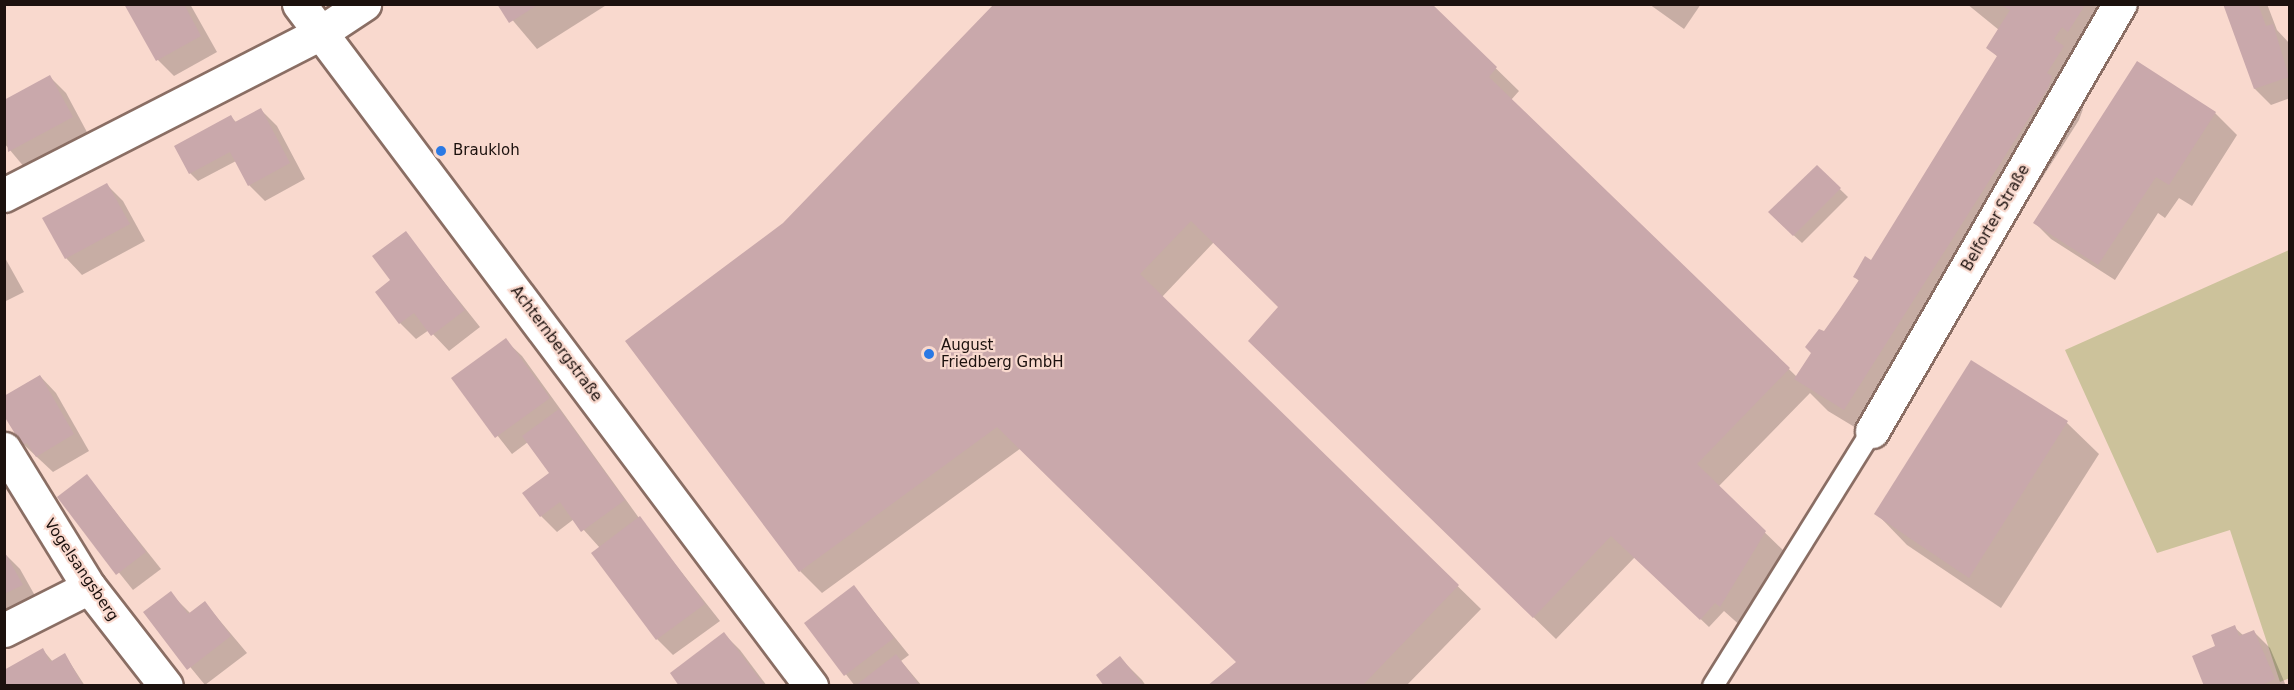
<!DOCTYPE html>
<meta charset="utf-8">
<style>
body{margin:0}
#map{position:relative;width:2294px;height:690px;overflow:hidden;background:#f9d9ce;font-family:"DejaVu Sans",sans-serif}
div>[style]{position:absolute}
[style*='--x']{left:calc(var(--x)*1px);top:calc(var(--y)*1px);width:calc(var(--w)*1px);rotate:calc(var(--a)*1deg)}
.green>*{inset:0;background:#ccc29b}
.shadow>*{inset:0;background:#0003}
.building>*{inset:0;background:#c9a8ab}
.roads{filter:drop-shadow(2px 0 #8a6e64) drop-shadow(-2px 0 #8a6e64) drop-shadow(0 2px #8a6e64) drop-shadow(0 -2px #8a6e64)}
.service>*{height:20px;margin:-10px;padding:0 10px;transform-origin:10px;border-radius:10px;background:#fff}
.minor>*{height:33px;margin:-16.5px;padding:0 16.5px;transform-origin:16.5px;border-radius:16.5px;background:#fff}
.tertiary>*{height:33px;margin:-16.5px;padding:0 16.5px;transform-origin:16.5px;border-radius:16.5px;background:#fff}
.dots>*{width:16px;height:16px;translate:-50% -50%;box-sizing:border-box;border:3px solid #f9d9ce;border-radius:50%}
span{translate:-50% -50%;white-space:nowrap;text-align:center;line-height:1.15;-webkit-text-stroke:4.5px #f9d9ce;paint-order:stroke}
.poi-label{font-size:15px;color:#1c110e}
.left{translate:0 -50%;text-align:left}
.street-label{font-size:15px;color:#1c110e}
.frame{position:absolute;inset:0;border:6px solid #1c110e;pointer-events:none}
</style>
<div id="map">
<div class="green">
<i style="clip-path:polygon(2289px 250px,2290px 678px,2280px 682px,2230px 530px,2157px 553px,2065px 350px)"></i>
</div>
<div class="shadow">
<i style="clip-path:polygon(127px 4px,190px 4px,217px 52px,174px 76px,158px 60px)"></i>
<i style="clip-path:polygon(499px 4px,608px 4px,537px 49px)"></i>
<i style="clip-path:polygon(1430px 4px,1519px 91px,1511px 100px,1797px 377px,1859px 281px,1855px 277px,1872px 262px,1998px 57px,1988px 47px,1999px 30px,1967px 4px,2136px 4px,2078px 104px,2083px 109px,2079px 120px,1876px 440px,1828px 411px,1810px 393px,1718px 487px,1787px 554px,1743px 628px,1724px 611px,1709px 627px,1635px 557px,1556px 639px,1272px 363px,1280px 307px,1214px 242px,1162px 297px,1481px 609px,1406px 686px,1265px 686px,1021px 448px,822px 593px,800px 571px)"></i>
<i style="clip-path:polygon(1649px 4px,1701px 4px,1684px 29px)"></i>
<i style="clip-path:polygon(2225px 4px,2267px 4px,2277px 30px,2290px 44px,2290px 98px,2271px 105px,2255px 89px)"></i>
<i style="clip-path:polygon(50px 77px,66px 93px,88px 134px,25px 168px,4px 143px,4px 102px)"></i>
<i style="clip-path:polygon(261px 110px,277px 126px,305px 179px,265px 201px,249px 185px,236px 161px,198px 181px,190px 173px,231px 117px,237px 123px)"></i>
<i style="clip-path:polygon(2215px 113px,2237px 135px,2192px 206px,2179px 198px,2165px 218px,2158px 213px,2115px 280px,2051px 239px,2035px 223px)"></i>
<i style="clip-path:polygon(1817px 167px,1848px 197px,1802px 243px,1778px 221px)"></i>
<i style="clip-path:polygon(107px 185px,123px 201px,145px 241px,82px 275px,66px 258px,44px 219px)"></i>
<i style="clip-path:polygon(405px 233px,480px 327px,449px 351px,429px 330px,416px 339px,400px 323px,392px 281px)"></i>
<i style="clip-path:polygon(4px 256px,24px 292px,4px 302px)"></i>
<i style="clip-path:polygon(505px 340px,522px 356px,639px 518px,720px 621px,673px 655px,657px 639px,600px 548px,574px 519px,557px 532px,541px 516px,551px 473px,528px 442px,512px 454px,453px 379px)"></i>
<i style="clip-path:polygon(1971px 362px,2067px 423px,2099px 454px,2001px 608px,1907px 545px,1876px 513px)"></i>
<i style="clip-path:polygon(40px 376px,56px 393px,89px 451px,53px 472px,23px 444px)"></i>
<i style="clip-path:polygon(87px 476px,161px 569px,133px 590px,59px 498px)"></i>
<i style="clip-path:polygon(4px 553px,20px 569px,38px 601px,4px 619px)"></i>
<i style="clip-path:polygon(854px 587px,909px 655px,901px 661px,922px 686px,855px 686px,806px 623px)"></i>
<i style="clip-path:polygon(170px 593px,191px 614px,205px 603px,247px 653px,205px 685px,145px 612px)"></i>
<i style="clip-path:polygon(2234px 627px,2244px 636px,2254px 632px,2270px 648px,2286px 686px,2206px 686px,2217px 646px)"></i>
<i style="clip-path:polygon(724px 634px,740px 650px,767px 686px,681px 686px)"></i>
<i style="clip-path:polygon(43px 650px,53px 662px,65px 655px,85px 686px,4px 686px)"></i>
<i style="clip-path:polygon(1120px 658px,1142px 680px,1146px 686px,1106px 686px)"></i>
</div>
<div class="building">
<i style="clip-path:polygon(124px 4px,184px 4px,201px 36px,156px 61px)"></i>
<i style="clip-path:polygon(497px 4px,539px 4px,509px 23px)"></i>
<i style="clip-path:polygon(994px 4px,1432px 4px,1497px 67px,1489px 77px,1790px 368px,1697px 464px,1766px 531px,1720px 607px,1715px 603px,1700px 620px,1611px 536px,1533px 618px,1248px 341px,1278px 307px,1191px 221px,1140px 274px,1459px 585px,1362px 686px,1207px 686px,1236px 662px,997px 427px,799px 572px,625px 341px,783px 223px)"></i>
<i style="clip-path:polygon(2223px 4px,2258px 4px,2266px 26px,2273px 24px,2289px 77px,2254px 89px)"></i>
<i style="clip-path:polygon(2000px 5px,2085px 5px,2068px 32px,2062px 27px,2054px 39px,2064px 46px,2047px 73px,2052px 76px,2048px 88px,1844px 410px,1794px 379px,1811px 353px,1805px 347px,1819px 329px,1824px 331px,1839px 310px,1859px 280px,1853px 277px,1865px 256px,1871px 260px,1997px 56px,1986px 48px,2010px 10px)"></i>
<i style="clip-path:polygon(2137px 61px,2216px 112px,2169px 185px,2156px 177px,2098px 265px,2033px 223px)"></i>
<i style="clip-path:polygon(50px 75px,73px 117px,8px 152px,4px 100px)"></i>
<i style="clip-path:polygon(261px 108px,290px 163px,248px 186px,230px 152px,189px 174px,174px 146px,231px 115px,235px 122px)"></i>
<i style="clip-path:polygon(1817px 165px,1841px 188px,1793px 236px,1768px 212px)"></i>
<i style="clip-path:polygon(107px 183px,130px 224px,65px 259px,42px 218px)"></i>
<i style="clip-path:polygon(406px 231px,465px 310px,431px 336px,414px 313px,399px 324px,375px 292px,390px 280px,372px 256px)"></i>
<i style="clip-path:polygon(506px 338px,550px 398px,495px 438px,451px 378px)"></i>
<i style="clip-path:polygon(1971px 360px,2068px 421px,1969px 578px,1874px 514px)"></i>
<i style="clip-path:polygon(40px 375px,74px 434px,36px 457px,27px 443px,22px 445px,4px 416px,4px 396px)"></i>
<i style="clip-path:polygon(559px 409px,625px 500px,581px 532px,560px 502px,540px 517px,522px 493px,549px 473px,522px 436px)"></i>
<i style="clip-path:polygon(87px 474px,146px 552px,116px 575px,57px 497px)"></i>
<i style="clip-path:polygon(640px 516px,705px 604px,656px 640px,591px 553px)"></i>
<i style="clip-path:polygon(4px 551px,23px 585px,4px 594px)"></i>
<i style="clip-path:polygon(854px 585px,894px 638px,844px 676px,804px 623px)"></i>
<i style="clip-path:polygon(171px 591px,188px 614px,205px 601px,231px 636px,187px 670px,143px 612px)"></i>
<i style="clip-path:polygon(2235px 625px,2239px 636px,2254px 630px,2275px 679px,2260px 686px,2204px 686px,2192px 656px,2215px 646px,2211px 635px)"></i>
<i style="clip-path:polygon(724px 632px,765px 686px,679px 686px,670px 673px)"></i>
<i style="clip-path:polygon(43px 648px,50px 662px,65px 653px,83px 686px,4px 686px,4px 670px)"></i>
<i style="clip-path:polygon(896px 654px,920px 686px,855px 686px)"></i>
<i style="clip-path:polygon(1120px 656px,1144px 686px,1104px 686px,1096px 675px)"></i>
</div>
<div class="roads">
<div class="service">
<i style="--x:1713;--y:686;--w:301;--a:-58.1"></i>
</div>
<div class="minor">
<i style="--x:4;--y:195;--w:355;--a:-27.1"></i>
<i style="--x:320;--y:33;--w:53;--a:-33.4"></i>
<i style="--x:1872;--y:431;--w:494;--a:-59.9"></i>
<i style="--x:4;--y:449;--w:162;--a:58.4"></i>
<i style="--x:89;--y:587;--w:125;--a:52.1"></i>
<i style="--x:4;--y:630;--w:95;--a:-26.8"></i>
</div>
<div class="tertiary">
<i style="--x:299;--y:4;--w:853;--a:53.1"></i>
</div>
</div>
<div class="dots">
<i style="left:441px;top:151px;background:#2b79e4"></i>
<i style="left:929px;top:354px;background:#2b79e4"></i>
</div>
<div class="poi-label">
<span class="left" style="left:453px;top:151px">Braukloh</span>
<span class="left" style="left:941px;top:354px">August<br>Friedberg GmbH</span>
</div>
<div class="street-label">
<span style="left:1996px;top:218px;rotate:-60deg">Belforter Straße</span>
<span style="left:556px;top:344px;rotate:53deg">Achternbergstraße</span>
<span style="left:81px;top:570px;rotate:56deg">Vogelsangsberg</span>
</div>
<div class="frame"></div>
</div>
